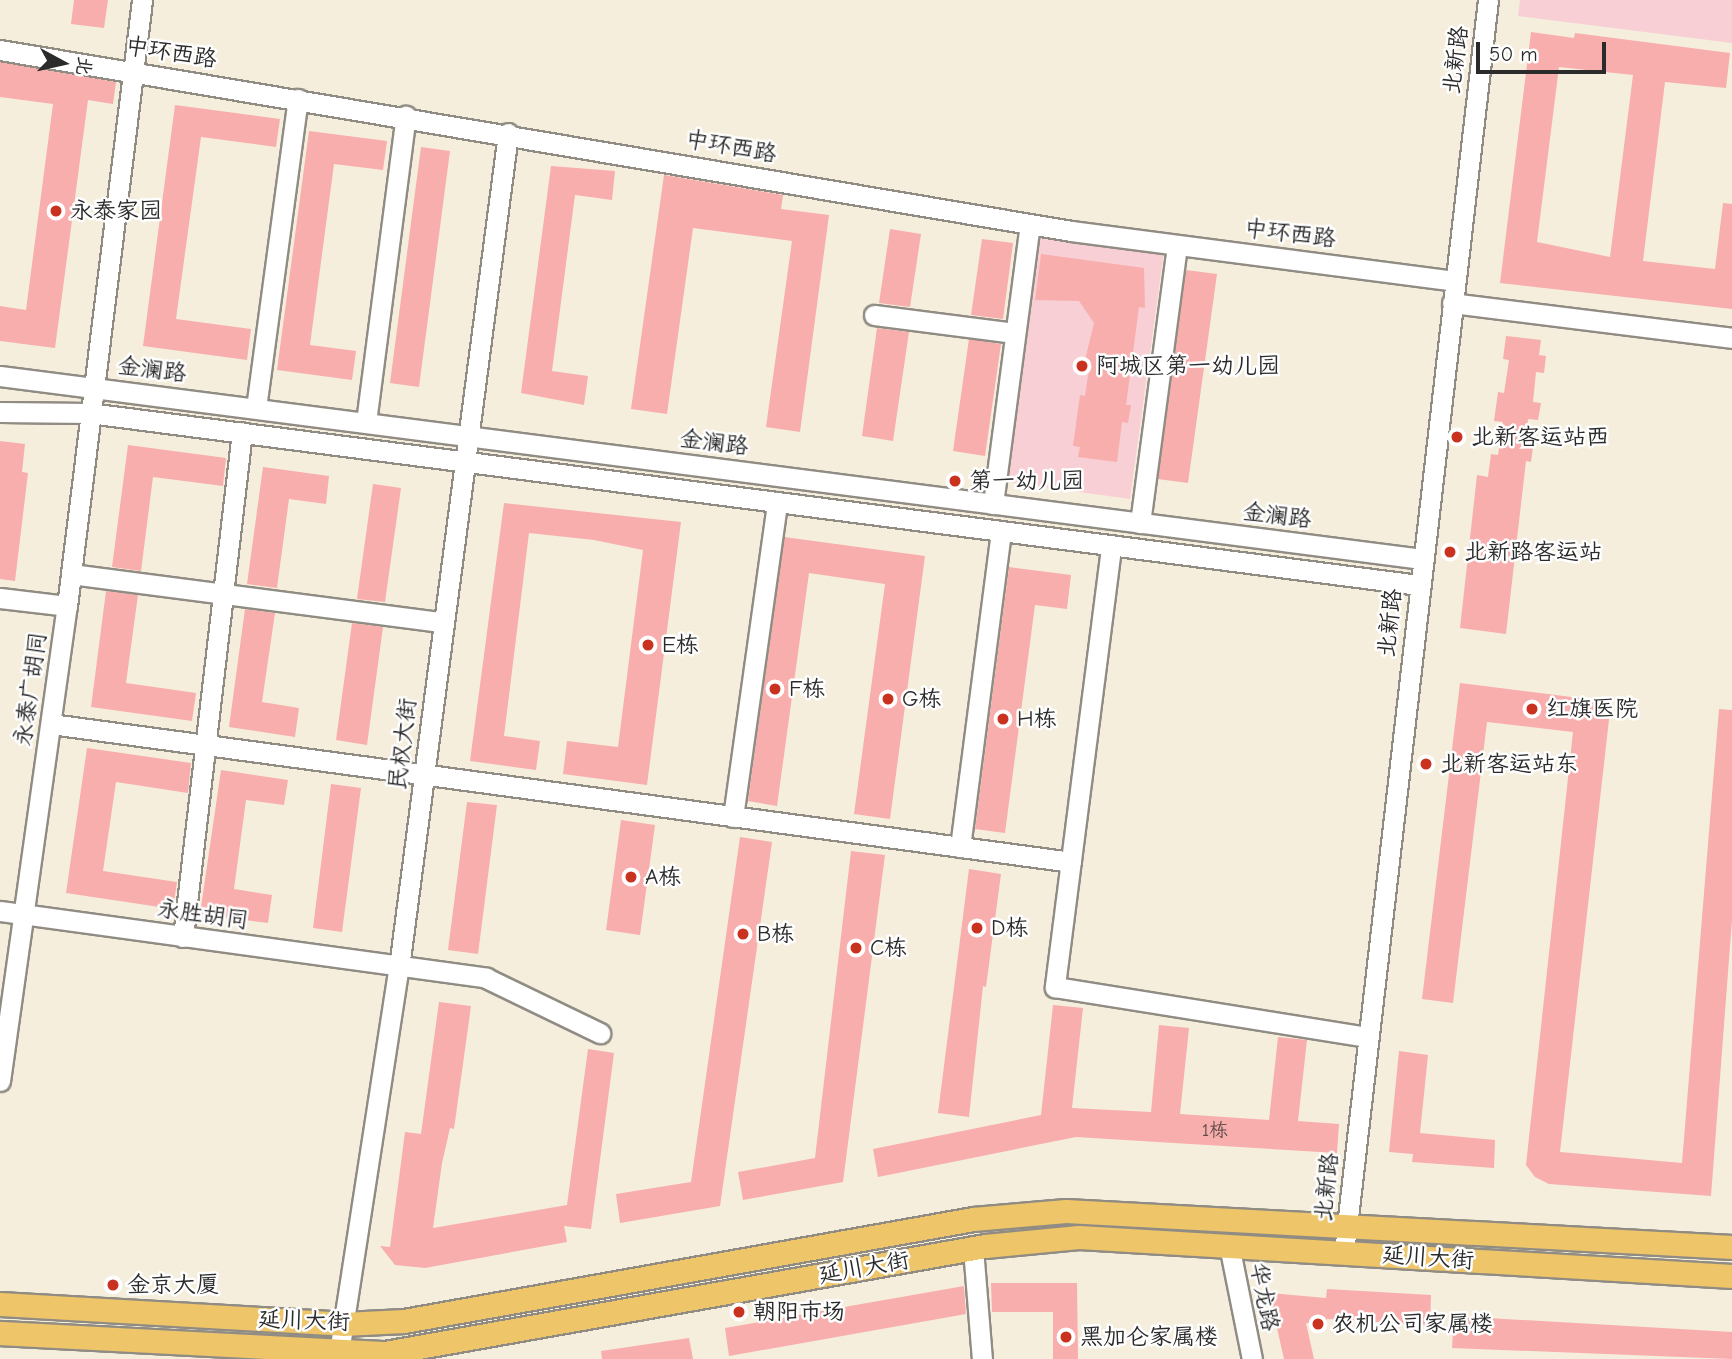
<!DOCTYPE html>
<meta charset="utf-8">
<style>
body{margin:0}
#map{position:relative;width:1732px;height:1359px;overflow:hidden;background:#f5eedd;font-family:"Comic Neue","LXGW WenKai TC",sans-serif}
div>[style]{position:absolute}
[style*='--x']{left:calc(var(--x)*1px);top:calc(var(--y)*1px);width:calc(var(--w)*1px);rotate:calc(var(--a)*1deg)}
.built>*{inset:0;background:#f7cfd5}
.building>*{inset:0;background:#f8aeac}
.roads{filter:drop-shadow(2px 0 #908c84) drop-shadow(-2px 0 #908c84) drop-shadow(0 2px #908c84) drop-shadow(0 -2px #908c84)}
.minor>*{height:19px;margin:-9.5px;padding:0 9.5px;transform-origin:9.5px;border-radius:9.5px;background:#fff}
.major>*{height:23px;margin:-11.5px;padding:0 11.5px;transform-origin:11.5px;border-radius:11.5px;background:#eec569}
.dots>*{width:19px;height:19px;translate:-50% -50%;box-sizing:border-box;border:4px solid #fff;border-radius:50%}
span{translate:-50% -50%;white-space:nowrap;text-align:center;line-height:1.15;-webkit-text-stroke:5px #fff;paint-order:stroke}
.number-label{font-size:19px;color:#5e4c4b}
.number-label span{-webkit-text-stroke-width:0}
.street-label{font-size:23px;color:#2b2b2b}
.poi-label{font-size:23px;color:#2b2b2b}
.left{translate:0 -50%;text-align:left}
.north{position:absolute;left:28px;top:28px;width:70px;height:70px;-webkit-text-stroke:5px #fff;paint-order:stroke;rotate:98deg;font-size:19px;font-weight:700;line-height:28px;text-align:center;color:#2b2b2b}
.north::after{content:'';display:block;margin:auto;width:24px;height:32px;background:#2b2b2b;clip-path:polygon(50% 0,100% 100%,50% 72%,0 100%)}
.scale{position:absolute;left:1476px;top:42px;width:130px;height:32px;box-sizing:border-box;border:4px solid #2b2b2b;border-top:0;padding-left:9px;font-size:21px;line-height:24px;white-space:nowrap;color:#2b2b2b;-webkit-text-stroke:5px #fff;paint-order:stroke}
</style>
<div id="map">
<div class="built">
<i style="clip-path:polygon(1520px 0,1732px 0,1732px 43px,1518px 16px)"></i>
<i style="clip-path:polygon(1034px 232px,1164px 251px,1130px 499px,1000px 481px)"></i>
</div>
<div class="building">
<i style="clip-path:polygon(74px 0,108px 0,104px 28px,71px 24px)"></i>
<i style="clip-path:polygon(evenodd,1531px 32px,1574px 38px,1575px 33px,1730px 53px,1726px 88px,1665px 82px,1643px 261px,1715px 269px,1723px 203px,1732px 204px,1732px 309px,1500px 283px,1531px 32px,1559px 67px,1633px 75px,1610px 257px,1537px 242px,1559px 67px)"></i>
<i style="clip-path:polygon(0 62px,116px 82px,113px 104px,88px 100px,55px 348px,0 341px,0 306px,26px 310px,53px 104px,0 97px)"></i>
<i style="clip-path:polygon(175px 105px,280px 119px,276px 147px,201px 137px,176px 319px,251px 329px,247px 360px,143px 346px)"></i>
<i style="clip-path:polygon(309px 131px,387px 141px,383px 170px,334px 164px,310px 345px,356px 351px,352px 380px,277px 370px)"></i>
<i style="clip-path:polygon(421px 147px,450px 151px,419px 387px,390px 383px)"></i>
<i style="clip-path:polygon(551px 166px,615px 171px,612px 200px,575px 195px,552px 371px,588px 376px,584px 405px,521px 393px)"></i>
<i style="clip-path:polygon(664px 175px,783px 195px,781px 209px,829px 215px,800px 432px,766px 427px,792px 241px,693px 228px,667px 414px,631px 409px)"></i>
<i style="clip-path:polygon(890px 229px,921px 234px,910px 307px,879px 303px)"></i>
<i style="clip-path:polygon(982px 239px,1013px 243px,1003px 319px,971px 315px)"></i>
<i style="clip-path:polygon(1041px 254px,1144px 268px,1145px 308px,1139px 307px,1126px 405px,1131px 405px,1128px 423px,1122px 422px,1117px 462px,1078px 457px,1080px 447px,1073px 446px,1080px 395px,1085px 396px,1089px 369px,1083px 368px,1094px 323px,1079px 301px,1035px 300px)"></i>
<i style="clip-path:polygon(1186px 270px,1217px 274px,1188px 483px,1158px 479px)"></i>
<i style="clip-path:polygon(877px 328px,909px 332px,893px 441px,862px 436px)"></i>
<i style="clip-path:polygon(1506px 336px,1541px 340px,1539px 355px,1546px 356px,1544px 373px,1536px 372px,1533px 402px,1541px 403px,1538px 420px,1528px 419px,1525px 446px,1533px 447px,1531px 462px,1526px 461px,1506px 634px,1460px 628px,1477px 475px,1488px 477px,1491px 454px,1498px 455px,1503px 422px,1494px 421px,1498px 392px,1504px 393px,1509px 360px,1503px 359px)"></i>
<i style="clip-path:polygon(969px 339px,1001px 344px,985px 456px,953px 451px)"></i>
<i style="clip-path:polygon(0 441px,25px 444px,22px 472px,28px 473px,15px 581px,0 579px)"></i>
<i style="clip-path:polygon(128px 445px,226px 458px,223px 486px,153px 477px,141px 571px,112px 567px)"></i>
<i style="clip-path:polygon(263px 467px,329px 476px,326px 504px,289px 499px,277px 588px,247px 584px)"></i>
<i style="clip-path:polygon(373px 484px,401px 488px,385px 602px,357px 599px)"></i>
<i style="clip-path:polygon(504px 503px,681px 522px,647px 785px,563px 774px,567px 741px,618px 747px,643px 550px,594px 540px,529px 533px,504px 736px,540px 741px,536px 770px,470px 761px)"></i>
<i style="clip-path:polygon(784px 537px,925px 556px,890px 819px,854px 814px,885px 584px,809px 573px,777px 806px,748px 801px)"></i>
<i style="clip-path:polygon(1009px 567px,1071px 575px,1067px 609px,1035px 605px,1005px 833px,975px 829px)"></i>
<i style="clip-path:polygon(106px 591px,138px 595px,126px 683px,196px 693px,192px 721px,91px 707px)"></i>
<i style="clip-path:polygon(245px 609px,275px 613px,262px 702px,299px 708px,295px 737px,229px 727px)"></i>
<i style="clip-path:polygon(352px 623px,383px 627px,367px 745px,336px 740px)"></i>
<i style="clip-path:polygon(1460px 683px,1611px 702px,1560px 1152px,1682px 1163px,1719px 709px,1732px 710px,1732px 920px,1711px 1196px,1549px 1184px,1535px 1177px,1526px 1165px,1573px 732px,1487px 722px,1453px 1003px,1422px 999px)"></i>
<i style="clip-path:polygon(87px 748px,191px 763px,188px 793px,116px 782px,103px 871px,177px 882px,173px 909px,66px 893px)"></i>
<i style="clip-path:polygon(221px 770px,288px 780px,284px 805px,246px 800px,234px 889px,272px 895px,268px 923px,200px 914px)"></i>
<i style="clip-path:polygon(331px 784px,361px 788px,342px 932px,313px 928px)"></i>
<i style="clip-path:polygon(467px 802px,497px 805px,478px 954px,448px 950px)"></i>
<i style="clip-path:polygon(621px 820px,655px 825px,640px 935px,606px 930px)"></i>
<i style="clip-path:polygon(740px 837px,772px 842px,720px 1206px,620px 1223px,616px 1194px,691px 1182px)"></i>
<i style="clip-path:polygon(851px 851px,885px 855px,843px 1182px,743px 1200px,738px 1172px,815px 1158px)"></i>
<i style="clip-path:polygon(969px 869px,1001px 874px,986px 987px,983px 986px,969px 1117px,938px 1113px)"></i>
<i style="clip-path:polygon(439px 1002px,471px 1006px,454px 1129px,450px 1128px,442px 1163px,433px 1228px,567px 1205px,588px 1049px,614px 1053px,591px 1229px,564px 1226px,567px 1242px,425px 1268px,395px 1265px,380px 1246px,390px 1247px,405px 1132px,421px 1134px)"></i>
<i style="clip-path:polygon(1053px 1005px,1083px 1008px,1072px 1108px,1151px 1112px,1159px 1025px,1189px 1028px,1180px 1114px,1269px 1120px,1278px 1037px,1307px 1040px,1298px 1121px,1339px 1124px,1337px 1153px,1076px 1137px,878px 1177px,873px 1149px,1041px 1115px)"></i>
<i style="clip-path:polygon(1399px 1051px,1428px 1055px,1420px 1133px,1495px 1140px,1494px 1168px,1412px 1162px,1413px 1154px,1389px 1152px)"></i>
<i style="clip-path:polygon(991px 1283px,1077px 1283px,1078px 1359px,1053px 1359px,1053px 1312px,992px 1312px)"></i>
<i style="clip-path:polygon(964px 1286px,966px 1314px,729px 1356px,725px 1328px)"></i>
<i style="clip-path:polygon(1327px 1289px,1431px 1295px,1430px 1325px,1327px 1319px,1327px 1325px,1306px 1323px,1314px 1359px,1284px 1359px,1269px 1293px,1326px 1298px)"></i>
<i style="clip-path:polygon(1454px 1316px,1732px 1332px,1732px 1359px,1452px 1348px)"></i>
<i style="clip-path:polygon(689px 1338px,693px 1359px,602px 1359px,601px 1351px)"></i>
</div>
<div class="roads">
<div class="minor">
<i style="--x:0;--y:50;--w:1086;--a:9.59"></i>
<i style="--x:1071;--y:231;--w:387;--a:7.4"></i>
<i style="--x:1452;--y:303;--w:282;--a:7.1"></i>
<i style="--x:874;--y:315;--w:142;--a:7.3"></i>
<i style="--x:0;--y:376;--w:1434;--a:7.33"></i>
<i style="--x:256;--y:408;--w:312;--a:-82.3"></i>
<i style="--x:0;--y:412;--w:89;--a:0.6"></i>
<i style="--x:89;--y:413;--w:1341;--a:7.37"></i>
<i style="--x:366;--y:422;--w:309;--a:-82.6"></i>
<i style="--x:993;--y:504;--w:282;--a:-82.5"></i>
<i style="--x:1140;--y:523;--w:280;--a:-82.4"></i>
<i style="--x:1111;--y:548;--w:443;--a:97.3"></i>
<i style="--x:1055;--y:987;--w:317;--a:9.1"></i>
<i style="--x:71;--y:574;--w:375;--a:7.4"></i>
<i style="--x:0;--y:598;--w:67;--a:6.8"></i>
<i style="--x:51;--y:724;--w:1029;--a:7.7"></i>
<i style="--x:733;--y:817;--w:318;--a:-82"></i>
<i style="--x:960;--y:847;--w:317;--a:-82.6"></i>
<i style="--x:0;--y:911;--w:491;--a:7.8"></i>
<i style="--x:486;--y:978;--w:127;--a:25.8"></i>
<i style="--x:183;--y:937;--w:508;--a:-83.34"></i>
<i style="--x:0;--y:1081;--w:480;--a:-82"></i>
<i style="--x:67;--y:606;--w:611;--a:-82.94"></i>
<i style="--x:1229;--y:1245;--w:116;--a:78.6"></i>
<i style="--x:973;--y:1248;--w:111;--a:85.4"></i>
<i style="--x:1344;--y:1252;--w:1260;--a:-83.44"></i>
<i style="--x:338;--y:1359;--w:397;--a:-81.2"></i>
<i style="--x:399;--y:967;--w:841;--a:-82.55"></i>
</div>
<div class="major">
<i style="--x:0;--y:1304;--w:344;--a:3.3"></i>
<i style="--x:343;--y:1324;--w:61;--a:-2.8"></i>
<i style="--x:404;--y:1321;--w:578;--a:-10.16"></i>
<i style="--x:973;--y:1219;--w:93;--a:-4.9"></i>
<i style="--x:1066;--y:1211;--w:667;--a:3.09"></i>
<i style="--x:0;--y:1333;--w:386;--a:3"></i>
<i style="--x:385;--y:1353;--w:609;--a:-10.11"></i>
<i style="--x:985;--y:1246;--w:94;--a:-5.5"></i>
<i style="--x:1079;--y:1237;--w:654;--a:3.42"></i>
</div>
</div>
<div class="dots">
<i style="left:56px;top:211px;background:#c8321e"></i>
<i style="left:1082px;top:366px;background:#c8321e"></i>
<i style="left:1457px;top:437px;background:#c8321e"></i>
<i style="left:955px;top:481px;background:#c8321e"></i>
<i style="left:1450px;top:552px;background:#c8321e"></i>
<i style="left:648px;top:645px;background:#c8321e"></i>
<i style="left:775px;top:689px;background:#c8321e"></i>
<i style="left:888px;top:699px;background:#c8321e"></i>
<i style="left:1532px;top:709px;background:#c8321e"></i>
<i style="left:1003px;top:719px;background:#c8321e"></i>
<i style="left:1426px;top:764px;background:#c8321e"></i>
<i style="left:631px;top:877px;background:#c8321e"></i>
<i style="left:977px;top:928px;background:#c8321e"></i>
<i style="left:743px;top:934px;background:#c8321e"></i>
<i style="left:856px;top:948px;background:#c8321e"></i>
<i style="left:113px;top:1285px;background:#c8321e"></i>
<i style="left:739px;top:1312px;background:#c8321e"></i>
<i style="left:1318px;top:1324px;background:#c8321e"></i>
<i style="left:1066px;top:1337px;background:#c8321e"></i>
</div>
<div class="number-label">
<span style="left:1215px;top:1131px">1栋</span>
</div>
<div class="street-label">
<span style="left:171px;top:53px;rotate:9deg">中环西路</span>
<span style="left:1456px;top:60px;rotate:-83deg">北新路</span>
<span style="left:731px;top:147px;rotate:10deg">中环西路</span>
<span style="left:1290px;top:234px;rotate:7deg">中环西路</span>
<span style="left:152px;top:370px;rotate:7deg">金澜路</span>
<span style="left:714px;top:443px;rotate:7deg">金澜路</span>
<span style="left:1277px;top:516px;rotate:7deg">金澜路</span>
<span style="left:1390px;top:623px;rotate:-84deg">北新路</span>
<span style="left:31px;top:689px;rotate:-82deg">永泰广胡同</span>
<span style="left:403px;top:744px;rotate:-83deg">民权大街</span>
<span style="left:203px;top:915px;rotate:8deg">永胜胡同</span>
<span style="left:1327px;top:1187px;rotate:-84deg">北新路</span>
<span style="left:1428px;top:1258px;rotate:4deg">延川大街</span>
<span style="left:864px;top:1268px;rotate:-10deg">延川大街</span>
<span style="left:1264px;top:1297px;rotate:79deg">华龙路</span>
<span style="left:304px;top:1321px;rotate:2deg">延川大街</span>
</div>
<div class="poi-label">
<span class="left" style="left:70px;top:211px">永泰家园</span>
<span class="left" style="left:1096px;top:366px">阿城区第一幼儿园</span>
<span class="left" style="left:1471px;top:437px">北新客运站西</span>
<span class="left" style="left:969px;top:481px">第一幼儿园</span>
<span class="left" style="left:1464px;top:552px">北新路客运站</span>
<span class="left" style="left:662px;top:645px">E栋</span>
<span class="left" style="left:789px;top:689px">F栋</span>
<span class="left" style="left:902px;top:699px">G栋</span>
<span class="left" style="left:1546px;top:709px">红旗医院</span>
<span class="left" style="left:1017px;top:719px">H栋</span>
<span class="left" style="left:1440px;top:764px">北新客运站东</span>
<span class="left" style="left:645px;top:877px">A栋</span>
<span class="left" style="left:991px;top:928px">D栋</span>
<span class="left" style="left:757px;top:934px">B栋</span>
<span class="left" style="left:870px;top:948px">C栋</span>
<span class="left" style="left:127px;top:1285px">金京大厦</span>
<span class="left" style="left:753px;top:1312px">朝阳市场</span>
<span class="left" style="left:1332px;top:1324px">农机公司家属楼</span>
<span class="left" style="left:1080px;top:1337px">黑加仑家属楼</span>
</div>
<div class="north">北</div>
<div class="scale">50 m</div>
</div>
